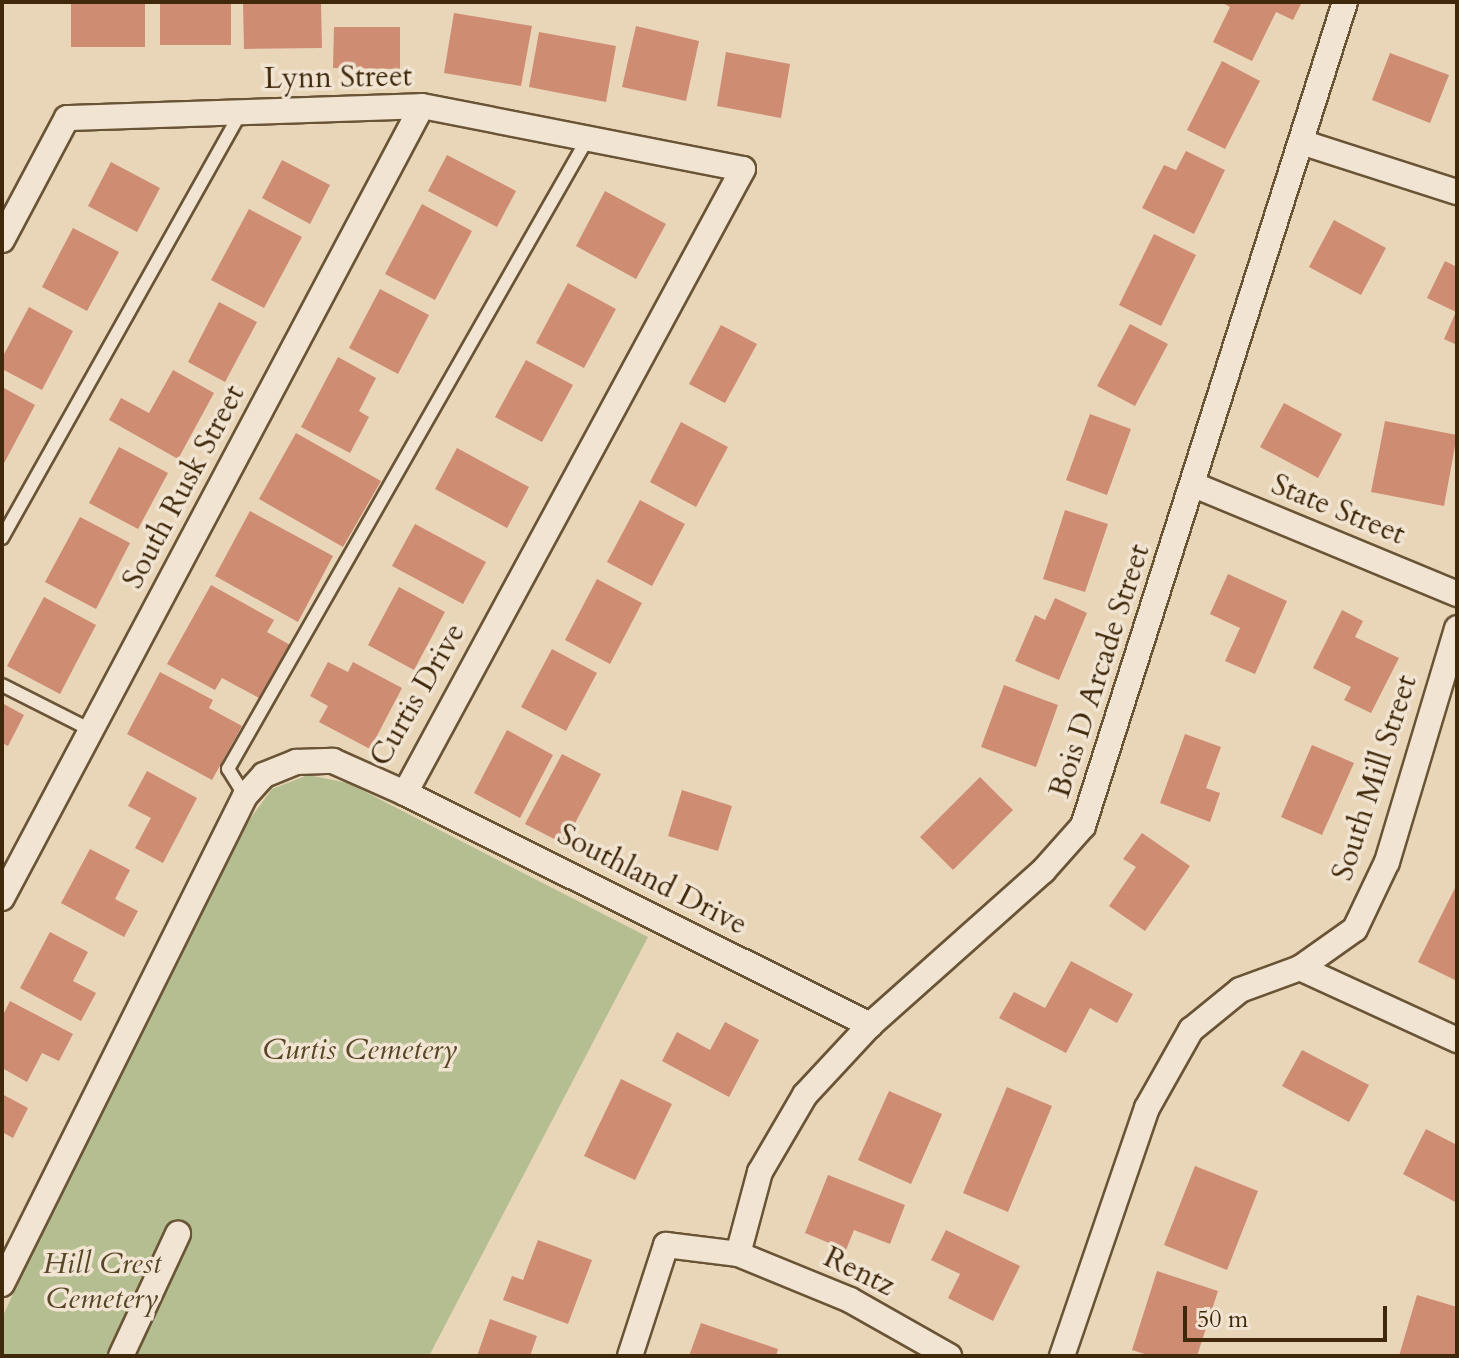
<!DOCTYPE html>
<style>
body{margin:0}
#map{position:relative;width:1459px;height:1358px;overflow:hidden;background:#e9d6b9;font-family:Cardo,serif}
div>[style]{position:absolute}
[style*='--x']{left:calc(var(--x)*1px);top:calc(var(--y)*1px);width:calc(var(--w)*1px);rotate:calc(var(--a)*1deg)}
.green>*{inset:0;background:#b4be91}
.building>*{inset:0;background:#ce8c73}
.roads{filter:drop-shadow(2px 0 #6a5436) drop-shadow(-2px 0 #6a5436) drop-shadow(0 2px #6a5436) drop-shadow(0 -2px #6a5436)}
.lane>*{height:12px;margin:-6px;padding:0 6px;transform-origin:6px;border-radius:6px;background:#f1e4d2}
.street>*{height:24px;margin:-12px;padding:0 12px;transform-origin:12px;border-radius:12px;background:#f1e4d2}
span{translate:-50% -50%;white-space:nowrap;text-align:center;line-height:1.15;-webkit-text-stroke:7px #f1e4d2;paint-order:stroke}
.street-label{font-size:30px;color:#40280a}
.park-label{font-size:30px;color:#574625;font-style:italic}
.frame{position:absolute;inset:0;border:4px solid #40280a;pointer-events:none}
.scale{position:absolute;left:1183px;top:1306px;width:204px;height:36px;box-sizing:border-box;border:4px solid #40280a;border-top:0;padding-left:10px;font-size:24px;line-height:28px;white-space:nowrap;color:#40280a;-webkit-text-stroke:6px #f1e4d2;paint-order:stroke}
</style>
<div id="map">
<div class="green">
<i style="clip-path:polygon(308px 775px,348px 783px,648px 937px,429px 1356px,2px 1356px,2px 1318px,65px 1182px,247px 823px,272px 789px)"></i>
</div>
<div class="building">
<i style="clip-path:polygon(160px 2px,231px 2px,231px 45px,160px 45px)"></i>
<i style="clip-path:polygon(243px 2px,321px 2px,322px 48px,244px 49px)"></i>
<i style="clip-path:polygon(1221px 2px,1302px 2px,1293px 20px,1276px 12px,1252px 61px,1213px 42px,1230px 7px)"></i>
<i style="clip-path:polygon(71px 3px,145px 3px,145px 47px,71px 47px)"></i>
<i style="clip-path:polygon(454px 13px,532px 26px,521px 86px,444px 73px)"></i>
<i style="clip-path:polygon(636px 26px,699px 41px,686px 101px,622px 87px)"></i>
<i style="clip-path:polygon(334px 27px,400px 27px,400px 69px,333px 68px)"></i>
<i style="clip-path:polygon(539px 32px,616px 46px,606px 102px,529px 87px)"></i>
<i style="clip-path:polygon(726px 52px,790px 64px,781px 118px,717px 106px)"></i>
<i style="clip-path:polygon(1390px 53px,1449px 75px,1430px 123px,1372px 100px)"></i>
<i style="clip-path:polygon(1222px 61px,1260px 81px,1225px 149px,1187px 130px)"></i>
<i style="clip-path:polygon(1186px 151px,1225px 170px,1194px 234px,1142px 208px,1164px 165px,1176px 170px)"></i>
<i style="clip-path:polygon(447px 155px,516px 191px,497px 227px,428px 191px)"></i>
<i style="clip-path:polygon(282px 160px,330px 185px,310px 224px,262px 198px)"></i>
<i style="clip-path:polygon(111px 162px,160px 188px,137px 232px,88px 206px)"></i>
<i style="clip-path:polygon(605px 191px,666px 224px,636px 279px,576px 246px)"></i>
<i style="clip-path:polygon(422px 204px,472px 231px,435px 300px,385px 274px)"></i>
<i style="clip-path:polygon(249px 209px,302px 237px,264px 308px,211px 280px)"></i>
<i style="clip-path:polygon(1334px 220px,1386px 248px,1361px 295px,1309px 267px)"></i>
<i style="clip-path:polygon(73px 228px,119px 252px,87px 311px,42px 287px)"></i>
<i style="clip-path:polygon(1154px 234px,1196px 255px,1161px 326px,1119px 305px)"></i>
<i style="clip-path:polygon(1445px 261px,1457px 267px,1457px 345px,1444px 339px,1456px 312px,1427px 298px)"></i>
<i style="clip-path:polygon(568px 283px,616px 309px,584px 368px,536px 343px)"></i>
<i style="clip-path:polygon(380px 289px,429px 315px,398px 374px,349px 348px)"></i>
<i style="clip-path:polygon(219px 302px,257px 322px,225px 382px,188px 362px)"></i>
<i style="clip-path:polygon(29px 307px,73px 331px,42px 390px,2px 369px,2px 358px)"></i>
<i style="clip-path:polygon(1130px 324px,1168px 344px,1135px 406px,1097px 386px)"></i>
<i style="clip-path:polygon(721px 325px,757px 344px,725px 403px,689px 384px)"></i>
<i style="clip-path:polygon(338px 357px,376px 378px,359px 411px,369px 417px,350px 453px,301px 427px)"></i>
<i style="clip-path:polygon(526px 360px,573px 385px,542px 442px,495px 417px)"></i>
<i style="clip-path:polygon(173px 370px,214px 393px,178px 459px,109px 420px,121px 398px,149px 413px)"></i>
<i style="clip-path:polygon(2px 387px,35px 405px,2px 467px)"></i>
<i style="clip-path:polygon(1284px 403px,1342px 434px,1318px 478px,1260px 447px)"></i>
<i style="clip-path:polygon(1090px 414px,1131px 429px,1107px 495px,1066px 480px)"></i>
<i style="clip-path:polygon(1385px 421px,1457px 435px,1444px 506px,1371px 492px)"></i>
<i style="clip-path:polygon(681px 422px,728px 447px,696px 507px,650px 482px)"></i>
<i style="clip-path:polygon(296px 433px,381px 481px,343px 547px,259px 499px)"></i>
<i style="clip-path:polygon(119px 447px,168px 473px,138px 529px,89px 503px)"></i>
<i style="clip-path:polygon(457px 448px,529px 487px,507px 528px,435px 489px)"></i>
<i style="clip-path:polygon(640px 500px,685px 524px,652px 586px,607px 562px)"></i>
<i style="clip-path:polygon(1065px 510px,1108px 524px,1085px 592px,1043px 579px)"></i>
<i style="clip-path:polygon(250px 511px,333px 556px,298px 622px,215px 576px)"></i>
<i style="clip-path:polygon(80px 517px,130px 543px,96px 609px,45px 582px)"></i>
<i style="clip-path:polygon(415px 524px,486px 562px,463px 604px,392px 566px)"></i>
<i style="clip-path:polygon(1228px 574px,1287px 601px,1255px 674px,1225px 661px,1240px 628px,1210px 614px)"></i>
<i style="clip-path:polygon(597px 579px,642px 603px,610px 664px,565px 640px)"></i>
<i style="clip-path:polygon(211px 585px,274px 620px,267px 632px,292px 646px,263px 700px,222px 678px,215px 690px,167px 664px)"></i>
<i style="clip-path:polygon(399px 587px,445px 612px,414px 670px,368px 645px)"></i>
<i style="clip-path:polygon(44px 597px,96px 625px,60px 694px,7px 666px)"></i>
<i style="clip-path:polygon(1055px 598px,1087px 613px,1059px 680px,1015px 661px,1035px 615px,1045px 620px)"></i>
<i style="clip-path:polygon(1342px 610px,1363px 621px,1355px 637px,1399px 658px,1371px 713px,1344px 700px,1351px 687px,1313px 668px)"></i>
<i style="clip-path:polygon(552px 649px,597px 673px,566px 731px,521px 707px)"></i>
<i style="clip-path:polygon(328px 662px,348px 672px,353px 662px,402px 688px,370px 749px,319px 722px,328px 706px,310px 696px)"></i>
<i style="clip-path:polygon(160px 672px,213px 700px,209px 708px,242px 726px,212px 780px,127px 734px)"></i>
<i style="clip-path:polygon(1004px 685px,1058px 705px,1036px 767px,981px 747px)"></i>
<i style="clip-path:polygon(2px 703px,24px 715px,8px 746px,2px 743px)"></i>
<i style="clip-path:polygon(507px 730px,553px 755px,520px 818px,474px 793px)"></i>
<i style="clip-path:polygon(1185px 734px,1221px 747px,1206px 788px,1220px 793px,1210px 822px,1160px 803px)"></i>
<i style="clip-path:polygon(1312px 745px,1354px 763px,1322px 835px,1281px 817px)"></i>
<i style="clip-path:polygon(562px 754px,601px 774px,564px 844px,525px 824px)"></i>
<i style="clip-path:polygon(147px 771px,197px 798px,163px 863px,135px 848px,151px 818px,128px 806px)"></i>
<i style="clip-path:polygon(980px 777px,1013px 810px,953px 870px,920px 837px)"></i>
<i style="clip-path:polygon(682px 790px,732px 806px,718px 851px,668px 836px)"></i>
<i style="clip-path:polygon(1142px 833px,1190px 866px,1145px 931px,1109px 906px,1136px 867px,1123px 859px)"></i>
<i style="clip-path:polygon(90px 849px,130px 870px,115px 899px,138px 911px,124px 937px,61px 903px)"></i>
<i style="clip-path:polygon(1457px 884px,1457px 981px,1418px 962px)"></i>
<i style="clip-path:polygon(50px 932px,88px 952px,73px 981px,96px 993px,81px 1021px,20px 988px)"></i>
<i style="clip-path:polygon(1071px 961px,1133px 994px,1117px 1023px,1090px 1008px,1066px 1053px,999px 1018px,1014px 992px,1045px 1008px)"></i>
<i style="clip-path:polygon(10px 1001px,73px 1034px,59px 1061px,42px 1053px,27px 1082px,2px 1068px,2px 1017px)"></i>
<i style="clip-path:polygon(725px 1022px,759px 1040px,729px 1097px,662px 1061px,677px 1032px,710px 1050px)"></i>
<i style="clip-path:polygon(1302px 1050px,1369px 1085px,1349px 1122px,1282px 1086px)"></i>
<i style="clip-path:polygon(621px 1079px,672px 1104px,635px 1180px,584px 1156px)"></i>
<i style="clip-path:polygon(1007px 1087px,1052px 1106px,1008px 1212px,963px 1193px)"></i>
<i style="clip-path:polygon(889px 1091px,942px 1114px,911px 1184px,858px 1160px)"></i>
<i style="clip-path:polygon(2px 1094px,28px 1108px,13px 1138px,2px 1132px)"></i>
<i style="clip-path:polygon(1426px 1129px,1457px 1145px,1457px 1203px,1403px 1174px)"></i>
<i style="clip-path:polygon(1195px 1166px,1258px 1191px,1227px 1270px,1164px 1245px)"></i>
<i style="clip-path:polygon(828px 1175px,905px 1205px,890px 1244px,854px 1230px,846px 1250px,805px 1233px)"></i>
<i style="clip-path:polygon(946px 1230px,1020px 1266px,993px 1321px,948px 1298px,960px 1274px,931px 1260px)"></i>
<i style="clip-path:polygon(538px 1240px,592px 1260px,568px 1324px,503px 1300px,512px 1276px,523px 1280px)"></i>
<i style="clip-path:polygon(1157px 1271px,1218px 1291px,1197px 1356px,1151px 1356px,1132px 1350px)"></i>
<i style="clip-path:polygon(1417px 1295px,1457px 1307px,1455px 1356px,1399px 1356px)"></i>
<i style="clip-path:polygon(490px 1319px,537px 1336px,530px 1356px,477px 1356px)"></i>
<i style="clip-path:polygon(701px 1323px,778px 1349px,776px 1356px,689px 1356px)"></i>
</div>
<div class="roads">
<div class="lane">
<i style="--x:2;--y:538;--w:488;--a:-60.7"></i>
<i style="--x:2;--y:685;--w:100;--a:26.8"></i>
<i style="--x:245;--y:796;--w:32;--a:-122"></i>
<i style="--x:228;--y:769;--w:729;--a:-60.3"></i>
</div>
<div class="street">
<i style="--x:1301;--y:142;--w:164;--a:17.8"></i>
<i style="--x:2;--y:240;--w:138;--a:-62"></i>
<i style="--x:67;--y:118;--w:355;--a:-1.9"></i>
<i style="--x:422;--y:106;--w:327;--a:11.1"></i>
<i style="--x:743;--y:169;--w:710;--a:118.44"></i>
<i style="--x:1194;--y:485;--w:285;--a:22.5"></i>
<i style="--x:2;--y:898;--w:896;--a:-62.06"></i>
<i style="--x:1300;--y:968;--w:173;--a:24.6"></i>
<i style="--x:738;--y:1254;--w:121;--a:22.3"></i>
<i style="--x:850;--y:1300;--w:114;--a:29.5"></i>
<i style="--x:2;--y:1284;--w:545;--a:-63.53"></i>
<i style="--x:245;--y:796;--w:28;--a:-48"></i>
<i style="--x:264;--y:775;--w:35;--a:-22"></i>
<i style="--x:296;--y:762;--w:37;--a:-2"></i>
<i style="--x:333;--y:761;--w:79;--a:24"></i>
<i style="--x:405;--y:793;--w:520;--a:26.52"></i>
<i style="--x:121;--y:1356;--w:135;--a:-65"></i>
<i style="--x:630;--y:1356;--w:117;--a:-72"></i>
<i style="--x:666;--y:1245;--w:73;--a:7.1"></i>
<i style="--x:738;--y:1254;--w:85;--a:-75"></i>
<i style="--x:760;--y:1172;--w:89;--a:-59.7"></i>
<i style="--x:805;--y:1095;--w:96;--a:-47.1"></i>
<i style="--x:870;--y:1025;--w:232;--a:-41.7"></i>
<i style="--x:1043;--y:871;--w:60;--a:-48.4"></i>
<i style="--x:1083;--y:826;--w:865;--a:-72.36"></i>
<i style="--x:1062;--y:1356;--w:262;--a:-71.1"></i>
<i style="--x:1147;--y:1108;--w:90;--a:-60.6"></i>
<i style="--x:1191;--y:1030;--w:63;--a:-39.2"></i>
<i style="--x:1240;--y:990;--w:64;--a:-20.1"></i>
<i style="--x:1300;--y:968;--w:67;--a:-35.3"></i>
<i style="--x:1355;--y:929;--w:74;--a:-64.5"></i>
<i style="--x:1387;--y:862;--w:244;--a:-73.3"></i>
</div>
</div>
<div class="street-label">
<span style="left:338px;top:78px;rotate:-1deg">Lynn Street</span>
<span style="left:184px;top:487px;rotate:-62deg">South Rusk Street</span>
<span style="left:1338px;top:510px;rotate:22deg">State Street</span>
<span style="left:1100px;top:671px;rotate:-72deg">Bois D Arcade Street</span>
<span style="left:418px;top:695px;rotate:-60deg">Curtis Drive</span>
<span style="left:1375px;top:778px;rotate:-72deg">South Mill Street</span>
<span style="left:652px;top:880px;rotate:27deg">Southland Drive</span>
<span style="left:859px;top:1272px;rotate:26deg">Rentz</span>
</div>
<div class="park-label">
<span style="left:360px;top:1050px">Curtis Cemetery</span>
<span style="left:102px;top:1281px">Hill Crest<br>Cemetery</span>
</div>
<div class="frame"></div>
<div class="scale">50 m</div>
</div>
